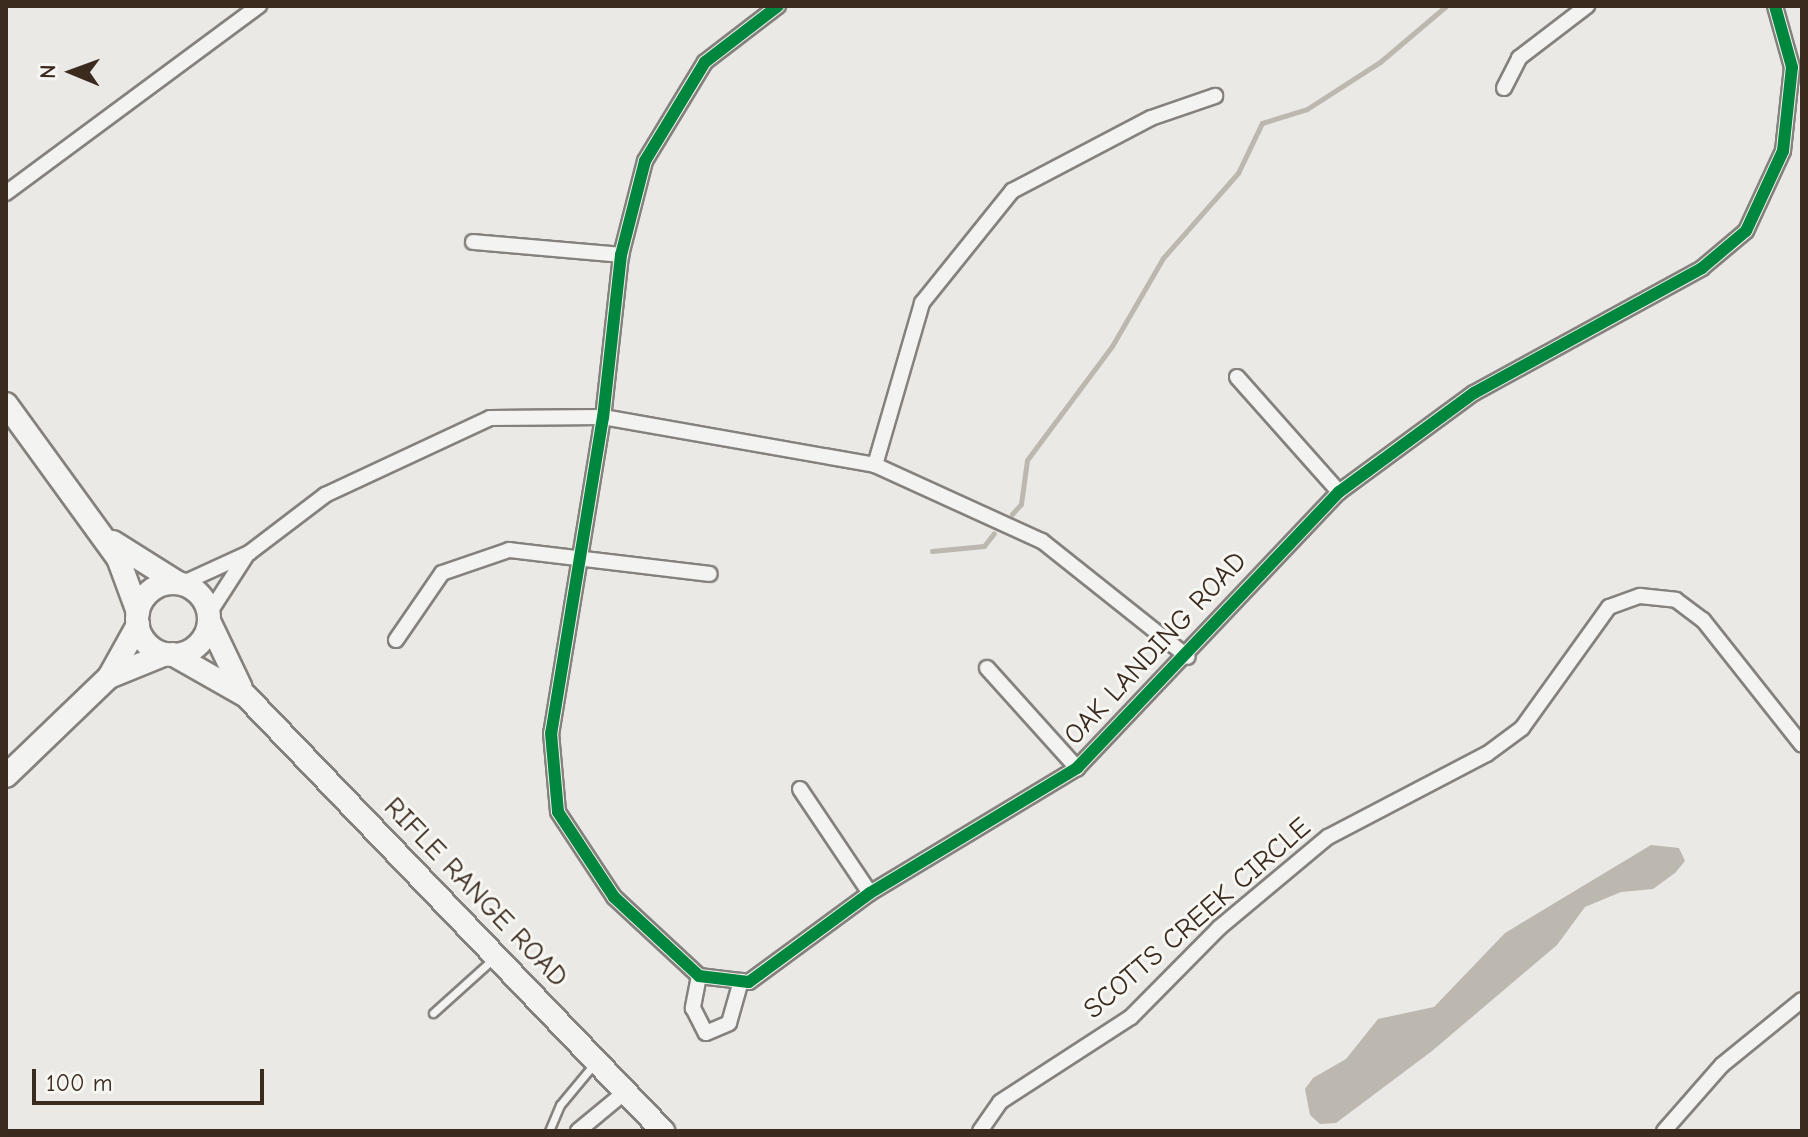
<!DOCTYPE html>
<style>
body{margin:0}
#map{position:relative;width:1808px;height:1137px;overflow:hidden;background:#eae9e6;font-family:"Comic Neue",sans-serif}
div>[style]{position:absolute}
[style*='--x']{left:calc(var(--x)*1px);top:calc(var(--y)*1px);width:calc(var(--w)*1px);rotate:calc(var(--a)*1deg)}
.water>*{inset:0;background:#bcb7af}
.stream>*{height:5px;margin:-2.5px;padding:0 2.5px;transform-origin:2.5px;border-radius:2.5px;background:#bcb7af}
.roads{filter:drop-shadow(2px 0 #85817d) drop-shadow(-2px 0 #85817d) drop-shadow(0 2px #85817d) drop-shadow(0 -2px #85817d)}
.service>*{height:7px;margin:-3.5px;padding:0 3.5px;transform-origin:3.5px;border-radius:3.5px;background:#f3f3f1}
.minor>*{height:14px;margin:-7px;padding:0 7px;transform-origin:7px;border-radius:7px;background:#f3f3f1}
.secondary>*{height:22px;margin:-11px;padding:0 11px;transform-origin:11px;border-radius:11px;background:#f3f3f1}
.secondary>.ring{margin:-11px;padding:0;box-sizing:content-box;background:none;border:22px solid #f3f3f1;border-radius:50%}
.cycleway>*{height:12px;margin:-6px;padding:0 6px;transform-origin:6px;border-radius:6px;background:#00873e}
span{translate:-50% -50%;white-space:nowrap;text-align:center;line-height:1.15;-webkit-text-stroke:6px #f6f6f2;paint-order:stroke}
.street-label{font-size:28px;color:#3b2a1e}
.frame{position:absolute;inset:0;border:8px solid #3b2a1e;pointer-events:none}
.north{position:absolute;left:32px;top:32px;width:80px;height:80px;-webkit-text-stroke:6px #f6f6f2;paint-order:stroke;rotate:271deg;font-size:22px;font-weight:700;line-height:32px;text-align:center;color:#3b2a1e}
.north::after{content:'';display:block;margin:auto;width:28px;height:36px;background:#3b2a1e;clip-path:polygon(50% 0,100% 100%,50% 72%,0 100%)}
.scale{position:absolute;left:32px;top:1069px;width:232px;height:36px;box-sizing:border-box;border:4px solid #3b2a1e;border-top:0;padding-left:10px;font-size:24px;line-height:28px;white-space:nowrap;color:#3b2a1e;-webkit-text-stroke:6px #f6f6f2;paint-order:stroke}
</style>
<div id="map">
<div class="water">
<i style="clip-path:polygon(1651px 845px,1679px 848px,1685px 861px,1675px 873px,1653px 889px,1621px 892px,1585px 907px,1557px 945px,1432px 1051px,1336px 1123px,1320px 1124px,1310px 1115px,1305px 1089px,1313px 1078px,1346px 1059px,1378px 1019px,1434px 1007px,1505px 933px)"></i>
</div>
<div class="stream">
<i style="--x:1012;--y:514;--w:13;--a:-48"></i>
<i style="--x:1021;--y:504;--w:44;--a:-82.2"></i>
<i style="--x:1027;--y:460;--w:142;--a:-53.3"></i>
<i style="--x:1112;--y:346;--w:102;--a:-59.9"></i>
<i style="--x:1163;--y:258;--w:113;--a:-48.6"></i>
<i style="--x:1238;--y:173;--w:55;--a:-64.4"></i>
<i style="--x:1262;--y:123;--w:47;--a:-17.3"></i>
<i style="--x:1307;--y:109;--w:87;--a:-32.8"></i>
<i style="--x:1380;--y:62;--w:87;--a:-40.3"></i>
<i style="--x:932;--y:551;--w:52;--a:-5.5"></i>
<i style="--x:984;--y:546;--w:16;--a:-52"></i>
</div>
<div class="roads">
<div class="service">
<i style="--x:433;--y:1013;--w:82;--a:-42"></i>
<i style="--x:549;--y:1131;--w:28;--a:-67"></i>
<i style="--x:560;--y:1105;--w:53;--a:-50.3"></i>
</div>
<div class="minor">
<i style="--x:778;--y:6;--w:92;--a:142.5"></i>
<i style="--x:705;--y:62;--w:116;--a:121.2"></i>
<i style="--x:645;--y:161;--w:97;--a:104.3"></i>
<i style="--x:621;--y:255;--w:163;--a:96.3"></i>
<i style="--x:603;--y:417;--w:320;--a:99.3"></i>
<i style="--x:551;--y:733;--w:79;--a:84.9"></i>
<i style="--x:558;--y:812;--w:102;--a:56.6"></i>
<i style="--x:614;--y:897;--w:116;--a:42.9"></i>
<i style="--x:699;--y:976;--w:50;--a:6.8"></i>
<i style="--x:749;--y:982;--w:150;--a:-36.3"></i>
<i style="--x:870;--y:893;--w:242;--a:-31.1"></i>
<i style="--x:1077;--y:768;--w:381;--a:-46.5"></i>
<i style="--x:1339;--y:492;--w:167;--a:-36.3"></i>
<i style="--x:1474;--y:393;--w:260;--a:-28.7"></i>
<i style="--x:1702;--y:268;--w:57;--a:-40.1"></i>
<i style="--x:1746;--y:231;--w:88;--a:-65.2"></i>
<i style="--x:1783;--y:151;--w:84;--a:-83.9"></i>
<i style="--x:1792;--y:67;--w:63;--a:-105.6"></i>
<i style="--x:1504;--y:88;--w:34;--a:-63"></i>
<i style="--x:1519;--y:58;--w:86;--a:-37.4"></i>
<i style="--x:6;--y:193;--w:315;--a:-36.5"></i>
<i style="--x:473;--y:242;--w:149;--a:5"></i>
<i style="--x:1237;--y:377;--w:154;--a:48.4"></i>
<i style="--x:875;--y:465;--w:169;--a:-73.8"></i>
<i style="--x:922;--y:303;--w:144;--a:-51.2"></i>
<i style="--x:1012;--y:191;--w:157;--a:-27.7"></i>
<i style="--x:1151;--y:118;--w:68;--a:-19"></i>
<i style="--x:181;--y:584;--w:75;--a:-24.5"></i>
<i style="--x:249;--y:553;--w:96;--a:-37.3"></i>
<i style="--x:325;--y:495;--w:182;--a:-25"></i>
<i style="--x:490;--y:418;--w:113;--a:-0.5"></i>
<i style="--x:603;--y:417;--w:276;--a:10"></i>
<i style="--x:875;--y:465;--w:183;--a:24.5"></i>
<i style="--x:1042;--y:541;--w:186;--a:38.5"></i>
<i style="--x:208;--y:615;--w:70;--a:-57.2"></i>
<i style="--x:396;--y:640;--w:81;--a:-55.5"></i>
<i style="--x:442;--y:573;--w:71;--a:-18.9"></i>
<i style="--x:509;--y:550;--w:202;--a:6.8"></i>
<i style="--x:987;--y:668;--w:135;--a:48"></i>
<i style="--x:800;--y:789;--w:125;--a:56.1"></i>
<i style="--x:699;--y:976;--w:33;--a:101"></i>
<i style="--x:693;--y:1008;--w:28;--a:63"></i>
<i style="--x:706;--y:1033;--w:25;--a:-23"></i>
<i style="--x:729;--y:1023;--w:44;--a:-74.1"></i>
<i style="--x:578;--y:1131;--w:61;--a:-39.7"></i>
<i style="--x:980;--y:1131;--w:35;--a:-55"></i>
<i style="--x:1000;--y:1102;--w:156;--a:-33"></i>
<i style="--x:1131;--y:1017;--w:125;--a:-45.3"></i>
<i style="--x:1219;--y:928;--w:142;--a:-39.9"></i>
<i style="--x:1328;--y:837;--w:179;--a:-27.6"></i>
<i style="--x:1487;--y:754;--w:44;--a:-36.6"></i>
<i style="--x:1522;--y:728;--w:149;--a:-54.3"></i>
<i style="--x:1609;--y:607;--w:33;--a:-20"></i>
<i style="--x:1640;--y:596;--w:36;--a:6"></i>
<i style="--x:1676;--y:600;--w:34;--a:37"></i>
<i style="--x:1703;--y:620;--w:159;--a:51.6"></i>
<i style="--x:1664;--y:1131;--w:88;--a:-48.7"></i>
<i style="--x:1722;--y:1065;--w:103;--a:-39.1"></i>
</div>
<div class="secondary">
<i style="--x:6;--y:404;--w:190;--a:54"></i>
<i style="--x:118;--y:558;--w:58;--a:69.7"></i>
<i style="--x:113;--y:542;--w:77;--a:32.2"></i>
<i class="ring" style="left:137px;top:583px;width:50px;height:50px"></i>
<i style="--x:209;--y:621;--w:74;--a:64.5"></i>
<i style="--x:172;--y:654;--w:85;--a:29.6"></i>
<i style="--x:246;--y:696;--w:603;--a:46.21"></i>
<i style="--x:109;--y:677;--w:61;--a:-22"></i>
<i style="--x:6;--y:776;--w:143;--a:-43.9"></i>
<i style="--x:109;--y:677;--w:60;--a:-60.9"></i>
</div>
</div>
<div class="cycleway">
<i style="--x:778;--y:6;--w:92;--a:142.5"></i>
<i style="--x:705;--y:62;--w:116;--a:121.2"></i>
<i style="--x:645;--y:161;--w:97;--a:104.3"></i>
<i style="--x:621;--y:255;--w:163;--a:96.3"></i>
<i style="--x:603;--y:417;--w:320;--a:99.3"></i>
<i style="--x:551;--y:733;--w:79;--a:84.9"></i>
<i style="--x:558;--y:812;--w:102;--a:56.6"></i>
<i style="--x:614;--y:897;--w:116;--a:42.9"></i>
<i style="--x:699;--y:976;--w:50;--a:6.8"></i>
<i style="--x:749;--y:982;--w:150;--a:-36.3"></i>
<i style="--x:870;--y:893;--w:242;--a:-31.1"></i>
<i style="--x:1077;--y:768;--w:381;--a:-46.5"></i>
<i style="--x:1339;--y:492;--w:167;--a:-36.3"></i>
<i style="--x:1474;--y:393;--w:260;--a:-28.7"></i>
<i style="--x:1702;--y:268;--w:57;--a:-40.1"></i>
<i style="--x:1746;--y:231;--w:88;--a:-65.2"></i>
<i style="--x:1783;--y:151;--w:84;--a:-83.9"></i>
<i style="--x:1792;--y:67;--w:63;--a:-105.6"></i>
</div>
<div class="street-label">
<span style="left:1155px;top:648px;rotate:-47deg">OAK LANDING ROAD</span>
<span style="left:476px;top:892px;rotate:46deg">RIFLE RANGE ROAD</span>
<span style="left:1197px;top:918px;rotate:-41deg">SCOTTS CREEK CIRCLE</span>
</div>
<div class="frame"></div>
<div class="north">N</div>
<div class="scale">100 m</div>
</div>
